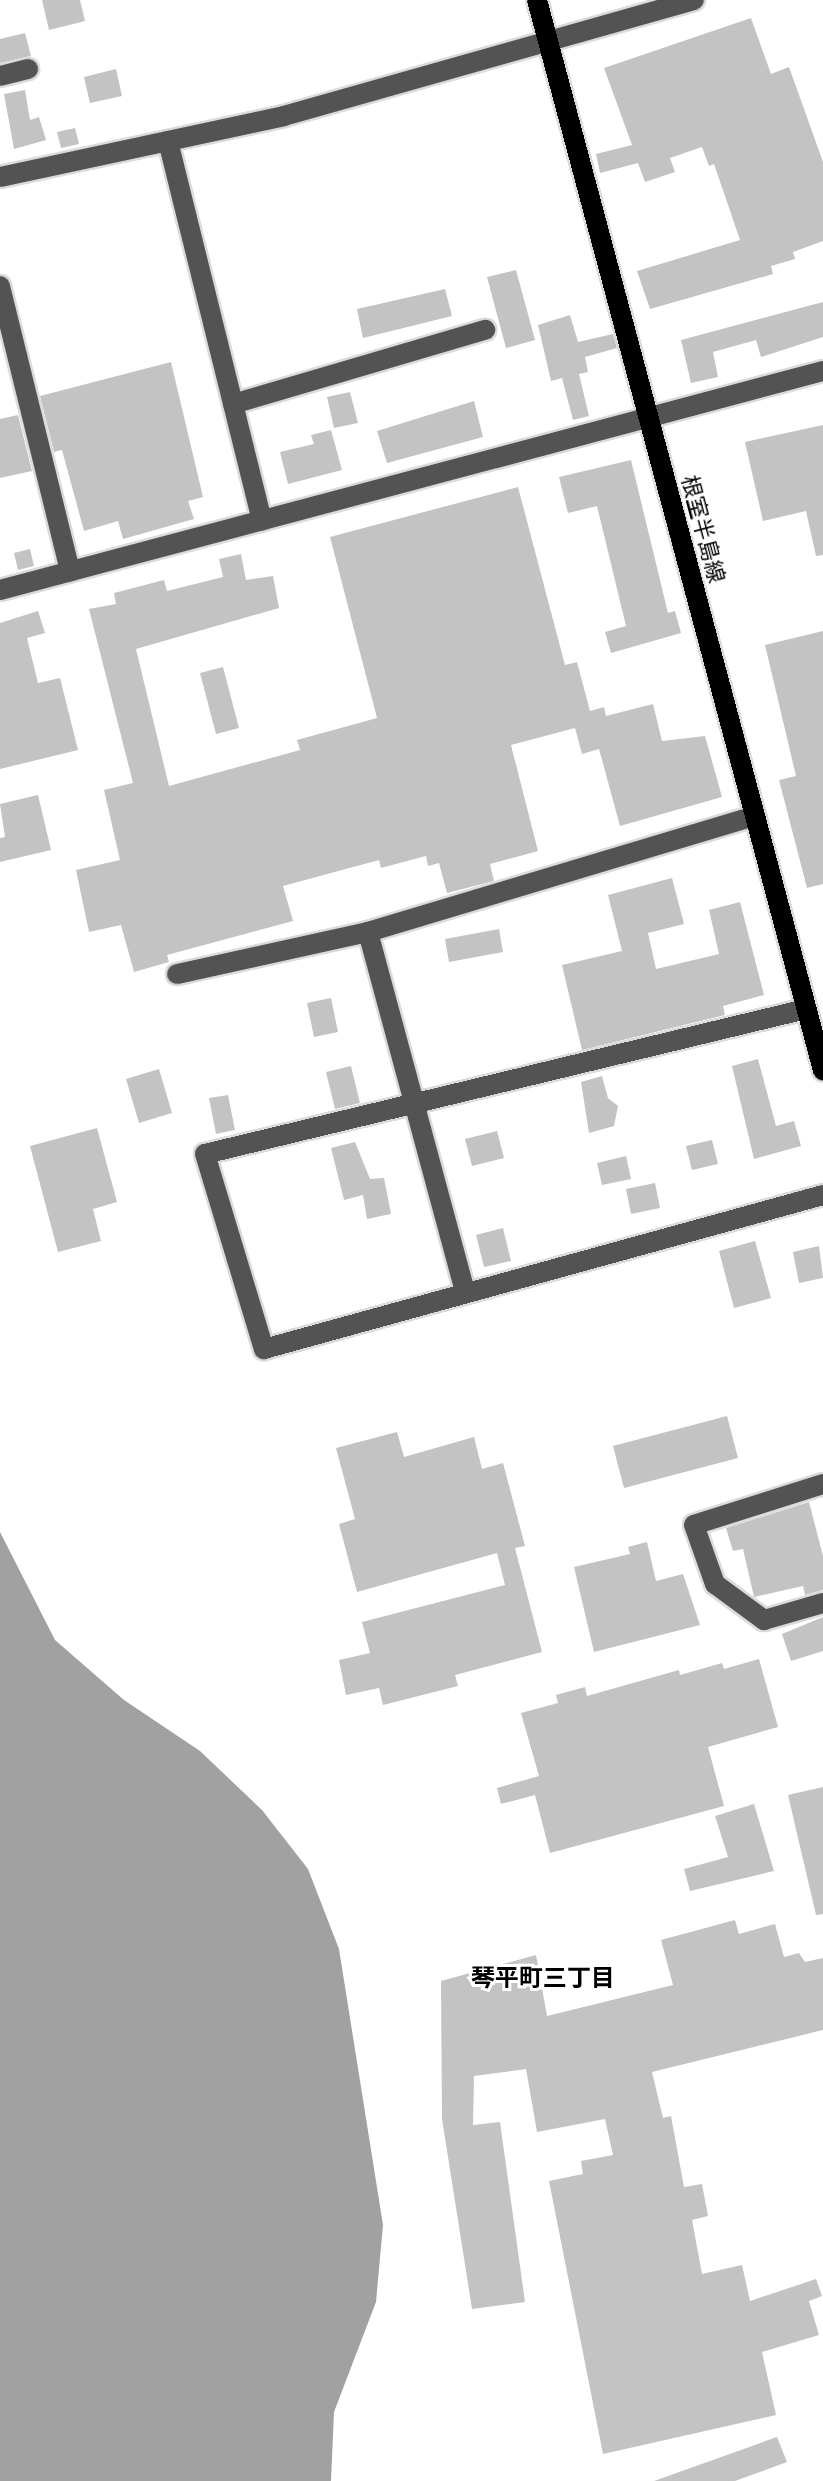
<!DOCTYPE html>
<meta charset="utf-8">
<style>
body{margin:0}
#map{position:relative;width:823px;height:2481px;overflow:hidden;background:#fff;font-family:Mulish,"Noto Sans JP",sans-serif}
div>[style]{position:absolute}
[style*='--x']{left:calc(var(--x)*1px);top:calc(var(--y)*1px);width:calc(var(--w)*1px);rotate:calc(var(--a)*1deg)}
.water>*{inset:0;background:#a1a1a1}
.building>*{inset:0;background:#c3c3c3}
.roads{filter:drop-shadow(2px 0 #dbdbdb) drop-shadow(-2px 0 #dbdbdb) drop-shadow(0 2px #dbdbdb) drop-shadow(0 -2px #dbdbdb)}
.minor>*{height:20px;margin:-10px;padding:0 10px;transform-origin:10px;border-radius:10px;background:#535353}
.major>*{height:20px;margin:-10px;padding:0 10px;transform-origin:10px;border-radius:10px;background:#000}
span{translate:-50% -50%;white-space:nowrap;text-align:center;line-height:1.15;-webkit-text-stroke:6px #fff;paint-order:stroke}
.street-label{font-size:22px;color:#000}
.neighbourhood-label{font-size:24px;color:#000;font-weight:700}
</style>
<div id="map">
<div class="water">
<i style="clip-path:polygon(0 1532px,55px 1640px,124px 1700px,200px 1751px,262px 1810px,308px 1869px,339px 1949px,383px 2225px,376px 2302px,334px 2412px,331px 2481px,0 2481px)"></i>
</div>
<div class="building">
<i style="clip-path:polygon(42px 0,80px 0,85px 21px,49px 30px)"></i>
<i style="clip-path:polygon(751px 18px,771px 74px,789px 67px,823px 162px,823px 241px,793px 252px,795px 259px,771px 266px,773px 274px,650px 309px,637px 271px,740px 240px,714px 164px,709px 166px,702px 147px,670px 158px,675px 172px,645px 182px,638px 163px,600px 173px,596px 154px,632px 145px,604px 68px)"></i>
<i style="clip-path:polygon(25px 33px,31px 56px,0 63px,0 39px)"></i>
<i style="clip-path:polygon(116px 69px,122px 96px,90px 103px,84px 77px)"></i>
<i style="clip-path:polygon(25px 90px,30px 120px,39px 117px,46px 140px,14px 149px,4px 94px)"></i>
<i style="clip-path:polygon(75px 128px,79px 144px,61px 148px,57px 132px)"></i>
<i style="clip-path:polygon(516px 270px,535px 340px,506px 348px,487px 277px)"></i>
<i style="clip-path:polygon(445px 289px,452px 316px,363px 338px,357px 309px)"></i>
<i style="clip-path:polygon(823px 302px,823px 337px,761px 357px,756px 340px,713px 352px,718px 377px,691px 383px,681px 340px)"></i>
<i style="clip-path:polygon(570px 315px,578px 342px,613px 334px,617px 348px,585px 357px,588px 372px,579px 374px,589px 416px,573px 420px,562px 378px,551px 381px,538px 325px)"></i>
<i style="clip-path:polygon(171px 362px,203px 497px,188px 501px,194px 519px,123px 539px,118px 521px,84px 531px,62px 450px,54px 452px,40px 396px)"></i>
<i style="clip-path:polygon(350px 392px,358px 423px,334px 428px,327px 397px)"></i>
<i style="clip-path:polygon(474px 401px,483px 437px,387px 463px,377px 431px)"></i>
<i style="clip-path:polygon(18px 415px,32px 471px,0 478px,0 419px)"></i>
<i style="clip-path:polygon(823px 425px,823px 555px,816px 556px,806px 511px,763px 521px,745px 442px)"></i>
<i style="clip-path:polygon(331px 430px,342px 470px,288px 484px,280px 452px,314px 444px,311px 435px)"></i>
<i style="clip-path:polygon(631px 460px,668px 613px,675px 611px,681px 633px,611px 653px,605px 632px,626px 626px,597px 506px,568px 513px,559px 477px)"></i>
<i style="clip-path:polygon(518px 487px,565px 665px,577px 662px,590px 711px,604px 707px,606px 716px,653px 704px,662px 741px,705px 736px,722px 797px,620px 826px,599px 749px,582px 754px,575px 728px,511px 745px,538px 851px,490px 864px,494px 881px,447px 893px,439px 863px,428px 866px,426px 856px,381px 868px,379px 860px,283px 886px,293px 921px,167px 955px,169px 962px,134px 972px,121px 925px,89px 932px,76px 870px,120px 860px,104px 790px,133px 783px,89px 609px,116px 604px,114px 593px,164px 580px,167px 591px,223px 577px,219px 559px,241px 554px,246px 580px,273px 576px,279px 608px,136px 649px,169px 786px,300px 750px,297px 740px,377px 718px,330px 537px)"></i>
<i style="clip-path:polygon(30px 549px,34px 566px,18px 570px,14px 553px)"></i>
<i style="clip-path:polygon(38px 611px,45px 633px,27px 638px,38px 683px,60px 678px,78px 750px,0 769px,0 623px)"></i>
<i style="clip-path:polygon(823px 631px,823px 884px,807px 888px,779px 780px,796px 776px,765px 645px)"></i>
<i style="clip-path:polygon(223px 667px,239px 728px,216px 734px,200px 673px)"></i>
<i style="clip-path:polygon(38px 795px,51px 850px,0 862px,0 838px,5px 837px,0 804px)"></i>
<i style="clip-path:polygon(672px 878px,684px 924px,648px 933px,656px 969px,719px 954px,709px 910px,740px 902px,764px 995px,723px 1006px,725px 1015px,582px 1050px,562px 965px,622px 951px,608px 895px)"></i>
<i style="clip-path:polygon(499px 929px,503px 952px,449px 962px,445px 939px)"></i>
<i style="clip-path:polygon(331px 998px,338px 1032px,314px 1037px,307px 1003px)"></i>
<i style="clip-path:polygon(758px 1059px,776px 1126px,794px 1121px,801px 1146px,754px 1159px,732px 1066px)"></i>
<i style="clip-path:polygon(351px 1066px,360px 1103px,335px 1109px,326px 1072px)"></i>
<i style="clip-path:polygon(159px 1069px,172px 1113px,139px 1123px,126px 1079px)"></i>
<i style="clip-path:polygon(602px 1076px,608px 1098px,618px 1106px,614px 1126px,589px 1133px,581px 1082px)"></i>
<i style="clip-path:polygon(228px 1095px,235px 1130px,216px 1134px,209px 1098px)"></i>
<i style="clip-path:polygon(97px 1128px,117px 1202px,93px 1209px,101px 1241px,58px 1252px,30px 1146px)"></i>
<i style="clip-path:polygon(497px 1131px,504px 1158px,472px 1166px,465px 1139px)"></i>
<i style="clip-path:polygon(712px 1140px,718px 1164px,692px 1170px,686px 1146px)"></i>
<i style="clip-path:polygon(355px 1142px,370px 1179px,384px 1178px,391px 1214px,367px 1219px,363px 1195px,344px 1200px,331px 1148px)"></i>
<i style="clip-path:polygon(626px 1156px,631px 1179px,602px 1185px,597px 1163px)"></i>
<i style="clip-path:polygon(655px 1183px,660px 1208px,631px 1214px,626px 1189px)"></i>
<i style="clip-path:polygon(503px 1228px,511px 1261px,484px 1267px,476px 1235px)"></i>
<i style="clip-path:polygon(755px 1241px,771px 1298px,734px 1308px,719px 1251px)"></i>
<i style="clip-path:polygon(819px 1246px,823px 1278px,799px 1283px,793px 1252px)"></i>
<i style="clip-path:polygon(727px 1416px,738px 1458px,624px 1488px,613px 1446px)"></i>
<i style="clip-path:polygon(397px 1432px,404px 1457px,474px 1437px,482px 1469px,503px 1463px,525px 1546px,515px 1548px,542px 1652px,455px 1675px,458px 1686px,383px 1705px,379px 1688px,346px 1695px,339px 1660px,370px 1653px,362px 1622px,505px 1585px,497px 1553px,357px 1592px,339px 1524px,355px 1519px,336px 1448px)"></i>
<i style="clip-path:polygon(809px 1502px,823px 1556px,823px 1590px,805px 1595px,803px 1586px,754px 1597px,743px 1549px,733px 1551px,726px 1528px)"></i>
<i style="clip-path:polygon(647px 1542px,656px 1581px,683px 1574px,700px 1625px,594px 1652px,574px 1567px,630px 1554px,628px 1547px)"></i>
<i style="clip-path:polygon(823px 1617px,823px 1651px,791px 1661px,782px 1634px)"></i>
<i style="clip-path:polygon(759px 1659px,778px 1727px,708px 1747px,724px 1806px,550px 1853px,535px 1795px,501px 1804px,497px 1788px,539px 1776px,521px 1713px,558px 1703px,556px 1695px,585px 1687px,587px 1696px,679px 1670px,680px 1675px,722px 1663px,724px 1669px)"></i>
<i style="clip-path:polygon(823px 1787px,823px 1914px,816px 1915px,788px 1795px)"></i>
<i style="clip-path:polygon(754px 1804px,774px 1871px,690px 1891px,684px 1869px,728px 1857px,715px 1816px)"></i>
<i style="clip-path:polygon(735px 1920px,739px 1934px,775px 1924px,784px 1957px,799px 1953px,805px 1962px,823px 1958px,823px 2030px,652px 2072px,663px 2118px,671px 2116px,684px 2187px,702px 2184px,708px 2216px,692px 2220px,702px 2274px,742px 2265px,750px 2301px,816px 2279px,822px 2296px,809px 2301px,819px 2335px,762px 2352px,776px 2415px,603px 2454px,549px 2181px,583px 2174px,581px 2161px,613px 2155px,605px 2119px,537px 2132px,526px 2069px,474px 2076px,473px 2125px,500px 2122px,525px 2302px,472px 2309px,442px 2119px,441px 1981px,536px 1955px,547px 2016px,673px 1985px,661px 1940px)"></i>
<i style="clip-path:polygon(777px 2437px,787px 2462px,735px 2481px,654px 2481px)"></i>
</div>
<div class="roads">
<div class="minor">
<i style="--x:0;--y:76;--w:29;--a:-14"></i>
<i style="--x:168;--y:141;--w:391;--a:76.1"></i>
<i style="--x:0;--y:177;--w:290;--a:-12.1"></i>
<i style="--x:284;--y:116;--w:426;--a:-15.8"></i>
<i style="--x:0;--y:286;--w:294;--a:76.2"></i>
<i style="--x:233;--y:404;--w:263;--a:-16.4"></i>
<i style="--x:0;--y:590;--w:852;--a:-14.9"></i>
<i style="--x:368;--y:932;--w:373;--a:74.9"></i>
<i style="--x:177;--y:974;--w:196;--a:-12.4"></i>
<i style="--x:368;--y:932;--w:404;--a:-16.7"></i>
<i style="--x:806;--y:1009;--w:618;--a:166.44"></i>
<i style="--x:205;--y:1154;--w:204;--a:73.2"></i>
<i style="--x:264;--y:1349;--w:580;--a:-15.4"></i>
<i style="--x:823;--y:1484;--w:135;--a:162.4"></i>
<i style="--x:694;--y:1525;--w:63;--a:70.4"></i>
<i style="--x:715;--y:1584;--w:61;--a:36.3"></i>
<i style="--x:764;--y:1620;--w:61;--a:-16.1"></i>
</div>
<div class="major">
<i style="--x:537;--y:0;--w:1108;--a:75.04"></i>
</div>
</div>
<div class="street-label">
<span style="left:703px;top:529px;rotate:75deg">根室半島線</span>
</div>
<div class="neighbourhood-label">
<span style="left:543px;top:1978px">琴平町三丁目</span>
</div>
</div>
